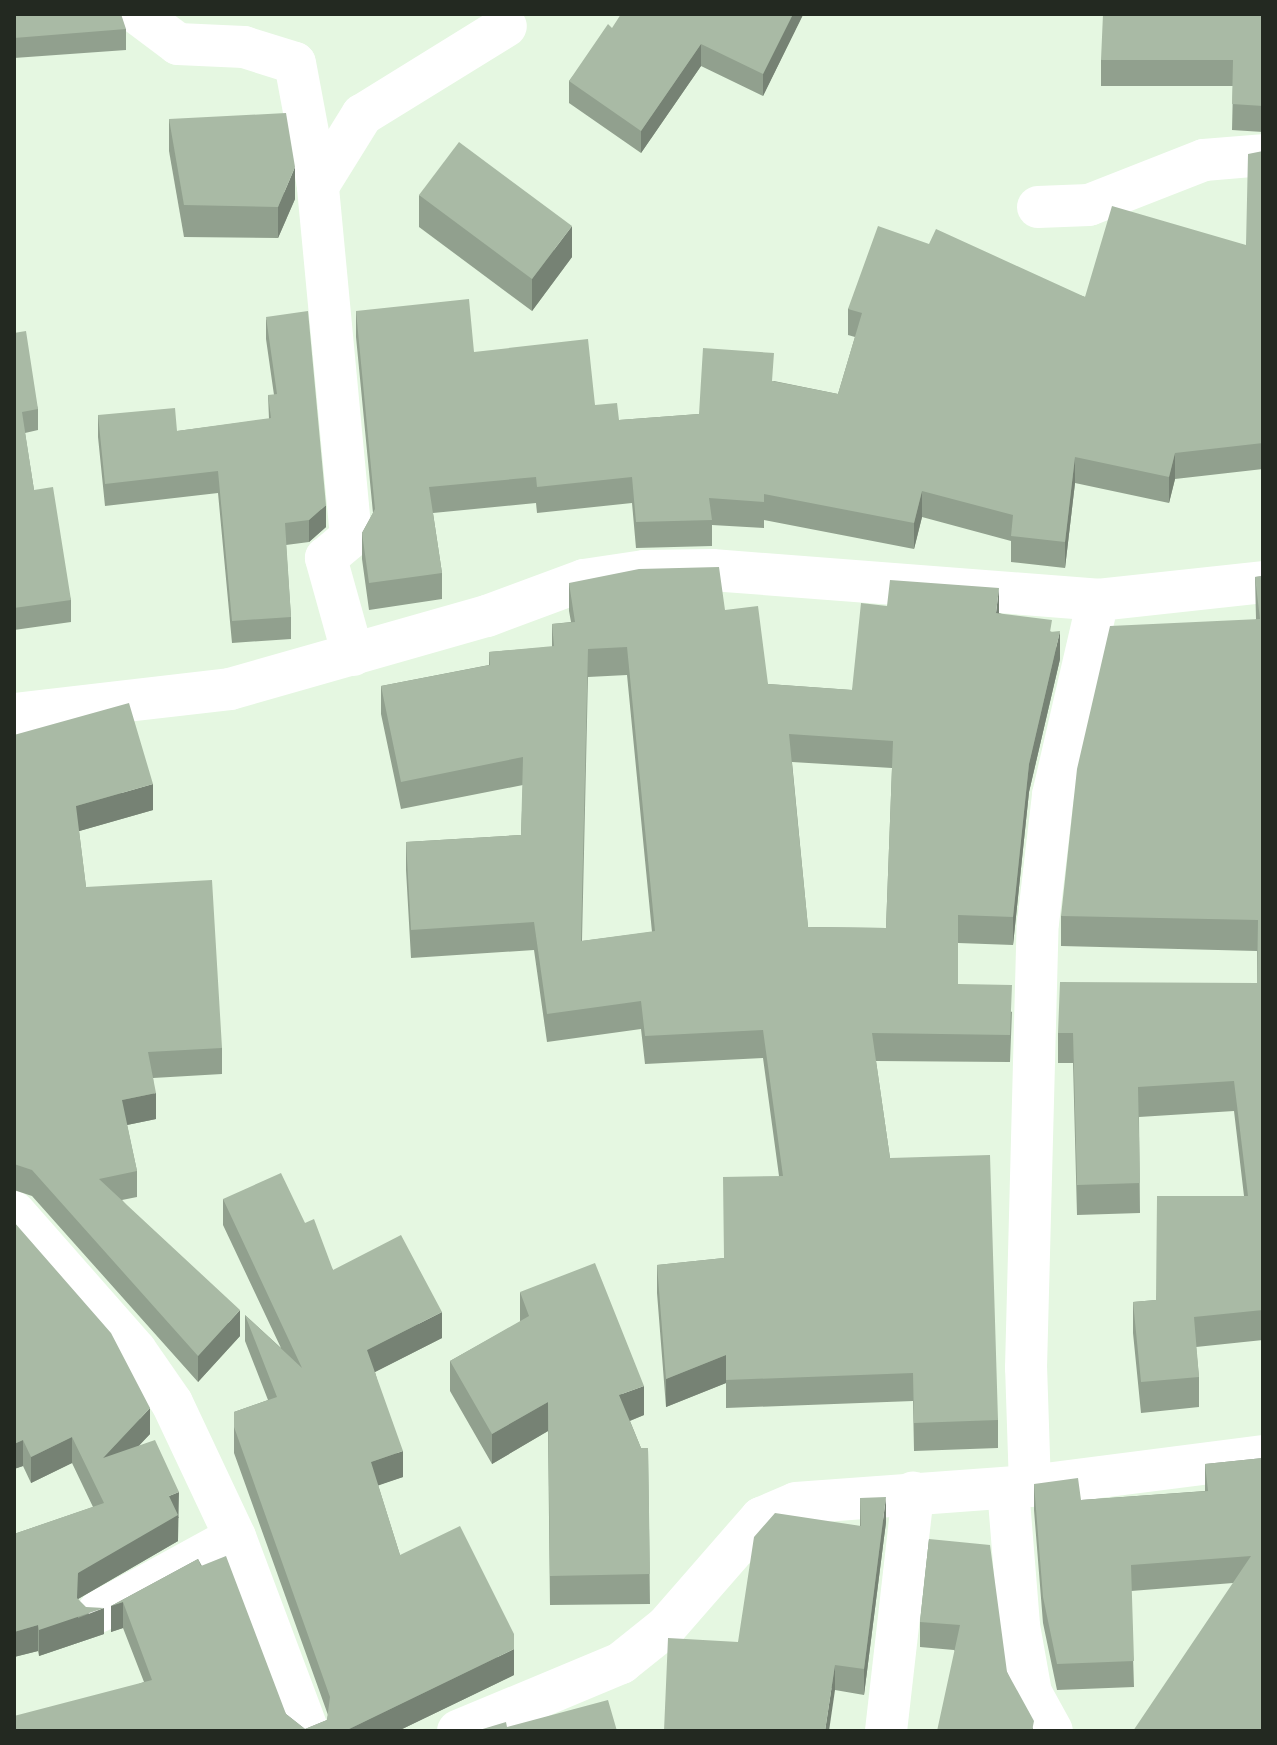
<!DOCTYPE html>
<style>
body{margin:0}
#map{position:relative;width:1277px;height:1745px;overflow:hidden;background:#e5f7e1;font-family:"Archivo Narrow",sans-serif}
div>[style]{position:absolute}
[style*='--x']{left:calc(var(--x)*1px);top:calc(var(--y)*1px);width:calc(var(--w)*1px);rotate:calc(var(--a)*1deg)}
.minor>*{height:42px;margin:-21px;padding:0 21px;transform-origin:21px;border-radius:21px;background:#fff}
.wall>*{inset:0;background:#91a08e}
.shaded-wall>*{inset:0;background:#768274}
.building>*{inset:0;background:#a9baa5}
span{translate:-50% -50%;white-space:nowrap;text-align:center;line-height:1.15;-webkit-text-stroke:7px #e5f7e1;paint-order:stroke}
.frame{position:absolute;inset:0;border:16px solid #232921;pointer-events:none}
</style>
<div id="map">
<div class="minor">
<i style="--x:138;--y:14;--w:50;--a:36.9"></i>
<i style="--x:178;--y:44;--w:66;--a:2.6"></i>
<i style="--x:244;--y:47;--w:53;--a:17.4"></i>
<i style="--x:295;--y:63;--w:125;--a:79.4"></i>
<i style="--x:1038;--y:207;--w:51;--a:-2.2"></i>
<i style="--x:1089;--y:205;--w:123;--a:-21.4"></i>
<i style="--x:1204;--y:160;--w:59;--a:-4.8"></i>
<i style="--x:353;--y:655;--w:101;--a:-105.6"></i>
<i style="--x:326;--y:558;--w:33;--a:-40"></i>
<i style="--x:351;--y:537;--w:353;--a:-95.4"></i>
<i style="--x:318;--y:186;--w:84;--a:-58.2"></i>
<i style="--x:362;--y:115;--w:169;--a:-31.7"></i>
<i style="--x:14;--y:714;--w:217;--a:-6.6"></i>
<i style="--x:230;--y:689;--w:267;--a:-15.9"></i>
<i style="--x:487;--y:616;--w:103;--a:-20.4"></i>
<i style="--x:584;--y:580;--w:61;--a:-8.5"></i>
<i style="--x:644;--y:571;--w:68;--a:-0.8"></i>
<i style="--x:712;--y:570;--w:387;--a:4.4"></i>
<i style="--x:1098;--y:600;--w:166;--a:-6.2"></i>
<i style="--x:14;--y:1212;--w:185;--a:48.7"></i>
<i style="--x:136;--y:1351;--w:63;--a:55.3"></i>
<i style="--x:172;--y:1403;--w:148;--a:64.8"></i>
<i style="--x:235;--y:1537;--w:207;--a:69.4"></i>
<i style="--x:1030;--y:1486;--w:118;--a:-91.9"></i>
<i style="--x:1026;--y:1368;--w:445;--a:-88.5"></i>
<i style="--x:1038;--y:923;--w:129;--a:-83.3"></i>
<i style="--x:1053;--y:795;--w:200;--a:-77"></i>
<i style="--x:1008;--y:1488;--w:138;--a:85.4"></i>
<i style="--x:1019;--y:1626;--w:68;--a:79.8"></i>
<i style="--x:1031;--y:1693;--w:43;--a:61.1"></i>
<i style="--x:98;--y:1612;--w:156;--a:-28.7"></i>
<i style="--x:458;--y:1731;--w:177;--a:-22.6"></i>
<i style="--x:621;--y:1663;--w:58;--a:-38.7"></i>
<i style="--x:666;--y:1627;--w:145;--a:-48.9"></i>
<i style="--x:761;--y:1518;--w:38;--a:-23"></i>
<i style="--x:796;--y:1503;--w:235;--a:-4.2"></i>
<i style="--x:1030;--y:1486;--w:235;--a:-7.3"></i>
<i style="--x:886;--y:1731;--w:240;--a:-83.5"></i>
</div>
<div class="wall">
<i style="clip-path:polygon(14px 14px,126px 29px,126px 50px,14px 58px)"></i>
<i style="clip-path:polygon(803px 14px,763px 96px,701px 66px,641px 153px,569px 103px,569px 81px,612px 28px)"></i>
<i style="clip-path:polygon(1263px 14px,1263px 132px,1232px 130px,1233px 86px,1101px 86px,1101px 60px)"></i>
<i style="clip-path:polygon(169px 119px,295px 199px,278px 238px,184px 237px,169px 151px)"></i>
<i style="clip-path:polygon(1263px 151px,1263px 469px,1175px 479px,1169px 503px,1075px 483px,1065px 568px,1011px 562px,1011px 541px,922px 517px,914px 549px,764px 520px,764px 528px,712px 525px,712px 546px,636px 548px,632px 503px,537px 513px,536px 503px,433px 513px,442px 573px,442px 599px,369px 610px,362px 559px,362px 533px,373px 513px,356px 337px,356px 311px,474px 352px,595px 405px,619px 420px,699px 414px,774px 381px,838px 394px,855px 337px,848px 335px,848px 309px,929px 244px,1085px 297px,1246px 245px)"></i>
<i style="clip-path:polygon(419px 195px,572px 257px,532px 311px,419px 227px)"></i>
<i style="clip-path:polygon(266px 317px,326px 527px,309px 542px,286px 545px,291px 617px,291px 639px,232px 643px,218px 493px,105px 506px,98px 437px,98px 415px,177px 431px,269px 419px,268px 395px,274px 395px,266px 339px)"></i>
<i style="clip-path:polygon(14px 333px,38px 409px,38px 430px,25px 433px,34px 490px,71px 600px,71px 622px,14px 630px)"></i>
<i style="clip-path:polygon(1263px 576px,1263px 1340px,1196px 1347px,1199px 1377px,1199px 1407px,1141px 1413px,1133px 1333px,1133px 1302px,1156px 1300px,1244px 1196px,1234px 1111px,1139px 1117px,1140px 1213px,1077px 1215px,1073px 1063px,1058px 1063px,1058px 1033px,1257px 983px,1257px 951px,1061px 946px,1061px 916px,1256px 619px,1255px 577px)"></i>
<i style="clip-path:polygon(evenodd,569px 583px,725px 610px,768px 684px,852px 690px,887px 606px,999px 613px,1052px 632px,1060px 659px,1029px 792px,1013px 945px,958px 943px,958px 984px,1012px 1012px,1010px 1062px,876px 1061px,890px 1158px,998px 1420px,998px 1448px,914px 1451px,913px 1401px,726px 1408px,726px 1383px,666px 1407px,657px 1293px,657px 1265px,724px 1258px,779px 1176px,763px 1058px,645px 1064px,641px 1029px,547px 1042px,534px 950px,411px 958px,406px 870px,406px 842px,521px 835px,523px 785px,401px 809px,381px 714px,381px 686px,489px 665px,489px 652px,552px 647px,552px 624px,571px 622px,569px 611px,569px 583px,627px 675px,652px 932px,582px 941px,588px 677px,627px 675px,569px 583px,792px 762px,892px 768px,886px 928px,808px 927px,792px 762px)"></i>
<i style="clip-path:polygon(14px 735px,153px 810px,79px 831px,86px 887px,222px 1048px,222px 1074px,153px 1078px,156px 1119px,127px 1125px,137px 1171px,137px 1197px,122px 1200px,240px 1336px,198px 1382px,32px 1196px,14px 1190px)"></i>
<i style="clip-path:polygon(223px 1199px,305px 1223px,333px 1270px,442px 1338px,375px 1372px,403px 1477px,378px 1485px,400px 1555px,514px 1675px,398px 1731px,14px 1731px,144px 1682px,123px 1628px,111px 1632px,111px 1606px,198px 1559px,286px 1714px,305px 1729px,327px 1720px,328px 1715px,234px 1453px,234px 1412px,268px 1400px,245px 1341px,245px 1315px,281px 1348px,223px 1225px)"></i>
<i style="clip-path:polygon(14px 1222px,150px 1434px,139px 1445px,179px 1518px,178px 1518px,178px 1541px,78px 1599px,104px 1634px,39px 1656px,38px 1651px,14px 1657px,14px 1534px,93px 1507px,72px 1463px,31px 1483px,23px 1466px,14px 1469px)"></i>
<i style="clip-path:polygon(520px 1292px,644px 1415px,630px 1421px,641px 1448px,648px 1448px,650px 1604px,550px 1605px,548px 1431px,492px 1464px,450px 1391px,450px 1361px,520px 1322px)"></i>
<i style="clip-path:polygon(1263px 1458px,1263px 1731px,1233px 1583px,1131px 1591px,1134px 1687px,1057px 1690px,1043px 1623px,1034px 1510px,1034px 1484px,1081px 1500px,1205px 1491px,1205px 1464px)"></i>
<i style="clip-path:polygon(860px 1498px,886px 1522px,864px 1695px,835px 1690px,738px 1642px,860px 1526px)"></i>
<i style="clip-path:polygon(929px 1539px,1007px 1672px,1034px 1731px,954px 1650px,920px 1647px,920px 1622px)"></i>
</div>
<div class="shaded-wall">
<i style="clip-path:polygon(793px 14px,803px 14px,803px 15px,763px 96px,763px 74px)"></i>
<i style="clip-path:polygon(701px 44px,701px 66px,641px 153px,641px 131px)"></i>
<i style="clip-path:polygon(295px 167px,295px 199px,278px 238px,278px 207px)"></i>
<i style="clip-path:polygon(572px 226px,572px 257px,532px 311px,532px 279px)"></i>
<i style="clip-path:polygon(1175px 453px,1175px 479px,1169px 503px,1169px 477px)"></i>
<i style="clip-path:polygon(1075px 457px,1075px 483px,1065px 568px,1065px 542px)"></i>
<i style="clip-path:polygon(922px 491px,922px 517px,914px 549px,914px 523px)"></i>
<i style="clip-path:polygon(326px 505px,326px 527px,309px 542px,309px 520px)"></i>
<i style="clip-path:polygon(999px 588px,999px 616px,996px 613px)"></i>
<i style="clip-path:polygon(1060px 631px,1060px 659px,1029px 792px,1013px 945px,1013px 917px,1029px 764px)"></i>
<i style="clip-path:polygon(153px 784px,153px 810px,76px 832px,76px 806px)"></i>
<i style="clip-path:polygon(156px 1093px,156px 1119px,122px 1126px,122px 1100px)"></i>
<i style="clip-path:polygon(240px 1310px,240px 1336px,198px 1382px,198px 1356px)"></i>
<i style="clip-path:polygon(442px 1312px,442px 1338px,367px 1376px,367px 1350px)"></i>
<i style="clip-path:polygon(726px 1355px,726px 1383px,666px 1407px,666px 1379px)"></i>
<i style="clip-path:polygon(644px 1386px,644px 1415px,619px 1425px,619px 1395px)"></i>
<i style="clip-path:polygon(548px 1402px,548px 1431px,492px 1464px,492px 1434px)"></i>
<i style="clip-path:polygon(150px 1408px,150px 1434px,103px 1484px,103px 1458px)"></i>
<i style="clip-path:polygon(72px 1437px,72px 1463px,31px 1483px,31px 1457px)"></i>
<i style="clip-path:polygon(23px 1440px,23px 1466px,14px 1469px,14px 1444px)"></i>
<i style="clip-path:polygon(403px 1451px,403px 1477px,371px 1488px,371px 1462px)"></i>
<i style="clip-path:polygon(179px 1492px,178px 1541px,78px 1599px,78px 1618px,104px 1608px,104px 1634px,39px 1656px,39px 1630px,78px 1573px,169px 1496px)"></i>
<i style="clip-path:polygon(886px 1497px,886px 1522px,864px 1695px,864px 1669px)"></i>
<i style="clip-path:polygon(123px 1602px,123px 1628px,111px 1632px,111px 1606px)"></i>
<i style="clip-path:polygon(38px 1625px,38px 1651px,14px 1657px,14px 1632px)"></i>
<i style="clip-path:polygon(514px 1649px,514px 1675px,398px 1731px,345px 1731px)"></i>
<i style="clip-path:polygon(835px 1665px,835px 1690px,829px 1731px,825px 1731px)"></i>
</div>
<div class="building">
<i style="clip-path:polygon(14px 14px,121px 14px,126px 29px,14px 38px)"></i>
<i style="clip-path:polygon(621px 14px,793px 14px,763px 74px,701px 44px,641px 131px,569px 81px,608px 24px,612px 28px)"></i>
<i style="clip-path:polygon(1103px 14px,1263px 14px,1263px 106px,1232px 104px,1233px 60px,1101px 60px)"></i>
<i style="clip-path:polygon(286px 113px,295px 167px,278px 207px,184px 205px,169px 119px)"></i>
<i style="clip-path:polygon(459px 142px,572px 226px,532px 279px,419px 195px)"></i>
<i style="clip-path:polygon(1263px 151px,1263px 443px,1175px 453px,1169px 477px,1075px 457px,1065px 542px,1011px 536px,1013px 515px,922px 491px,914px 523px,764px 494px,764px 502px,709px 498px,712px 520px,636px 522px,632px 477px,537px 487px,536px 477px,429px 487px,442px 573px,369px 583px,362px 533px,375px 509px,356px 311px,469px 299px,474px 352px,588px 339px,595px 405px,617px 403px,619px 420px,699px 414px,703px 348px,774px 353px,772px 381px,838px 394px,862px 313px,848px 309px,878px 226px,929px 244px,936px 229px,1085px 297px,1112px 206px,1246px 245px,1248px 154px)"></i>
<i style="clip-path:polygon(308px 311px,326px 505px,309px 520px,285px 523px,291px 617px,232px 621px,218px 471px,105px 484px,98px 415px,175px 408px,177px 431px,271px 418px,268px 395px,277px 394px,266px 317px)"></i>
<i style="clip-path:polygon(26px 331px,38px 409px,22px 412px,34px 490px,53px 487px,71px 600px,14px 608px,14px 333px)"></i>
<i style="clip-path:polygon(evenodd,719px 567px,725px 610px,758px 606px,768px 684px,852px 690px,861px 603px,887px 606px,890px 580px,999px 588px,996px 613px,1052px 620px,1050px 632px,1060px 631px,1029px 764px,1013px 917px,958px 915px,958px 984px,1012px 985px,1010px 1035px,872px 1033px,890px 1158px,990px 1155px,998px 1420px,914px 1423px,913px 1373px,726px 1380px,726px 1355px,666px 1379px,657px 1265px,724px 1258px,723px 1177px,783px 1176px,763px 1030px,645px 1036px,641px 1001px,547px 1014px,534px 922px,411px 930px,406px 842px,521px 835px,523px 757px,401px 782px,381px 686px,490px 665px,489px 652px,554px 646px,552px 624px,575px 622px,569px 583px,639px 569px,719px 567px,627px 647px,655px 931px,581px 941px,588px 649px,627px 647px,719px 567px,789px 734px,893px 741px,886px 928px,808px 927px,789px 734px)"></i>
<i style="clip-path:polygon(1263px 576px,1263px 1310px,1194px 1317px,1199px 1377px,1141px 1382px,1133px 1302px,1156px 1300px,1157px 1196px,1248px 1196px,1234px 1081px,1138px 1087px,1140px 1183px,1077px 1185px,1073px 1033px,1058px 1033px,1060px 982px,1257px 983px,1258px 920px,1061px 916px,1077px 769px,1110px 626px,1260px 619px,1255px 577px)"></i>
<i style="clip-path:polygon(129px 703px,153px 784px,76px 806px,86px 887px,212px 880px,222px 1048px,148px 1052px,156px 1093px,122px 1100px,137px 1171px,99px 1179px,240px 1310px,198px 1356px,32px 1170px,14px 1164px,14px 735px)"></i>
<i style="clip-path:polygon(281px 1173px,305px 1223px,314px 1219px,333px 1270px,401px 1235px,442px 1312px,367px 1350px,403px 1451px,371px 1462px,400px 1555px,460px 1526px,514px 1634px,514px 1649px,345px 1731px,14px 1731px,14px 1716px,152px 1680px,123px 1602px,111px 1606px,198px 1559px,201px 1566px,226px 1556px,286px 1714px,305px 1729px,327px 1720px,330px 1697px,234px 1427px,234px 1412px,277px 1397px,245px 1315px,302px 1368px,223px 1199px)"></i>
<i style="clip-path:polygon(14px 1222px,111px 1333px,150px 1408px,103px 1458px,155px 1440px,179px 1492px,169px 1496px,178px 1515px,78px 1573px,77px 1598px,86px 1607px,104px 1608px,39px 1630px,38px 1625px,14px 1632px,14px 1560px,16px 1560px,14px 1555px,14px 1534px,104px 1503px,72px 1437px,31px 1457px,23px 1440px,14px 1444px)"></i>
<i style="clip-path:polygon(595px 1263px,644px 1386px,619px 1395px,641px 1448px,648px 1448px,650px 1574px,550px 1576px,548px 1402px,492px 1434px,450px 1361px,529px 1316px,520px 1292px)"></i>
<i style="clip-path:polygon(1263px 1458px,1263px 1731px,1133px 1731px,1251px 1556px,1131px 1565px,1134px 1661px,1057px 1664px,1043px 1597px,1034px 1484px,1078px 1478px,1081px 1500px,1208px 1491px,1205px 1464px)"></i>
<i style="clip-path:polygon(886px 1497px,864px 1669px,835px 1665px,825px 1731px,664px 1731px,668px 1638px,738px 1642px,754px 1537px,775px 1513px,861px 1526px,860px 1498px)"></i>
<i style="clip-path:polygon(929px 1539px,990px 1545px,1007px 1672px,1034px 1721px,1032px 1731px,937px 1731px,960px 1625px,920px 1622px)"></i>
<i style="clip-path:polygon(608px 1700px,617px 1731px,476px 1731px,506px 1722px,507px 1727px)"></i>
</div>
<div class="frame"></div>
</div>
